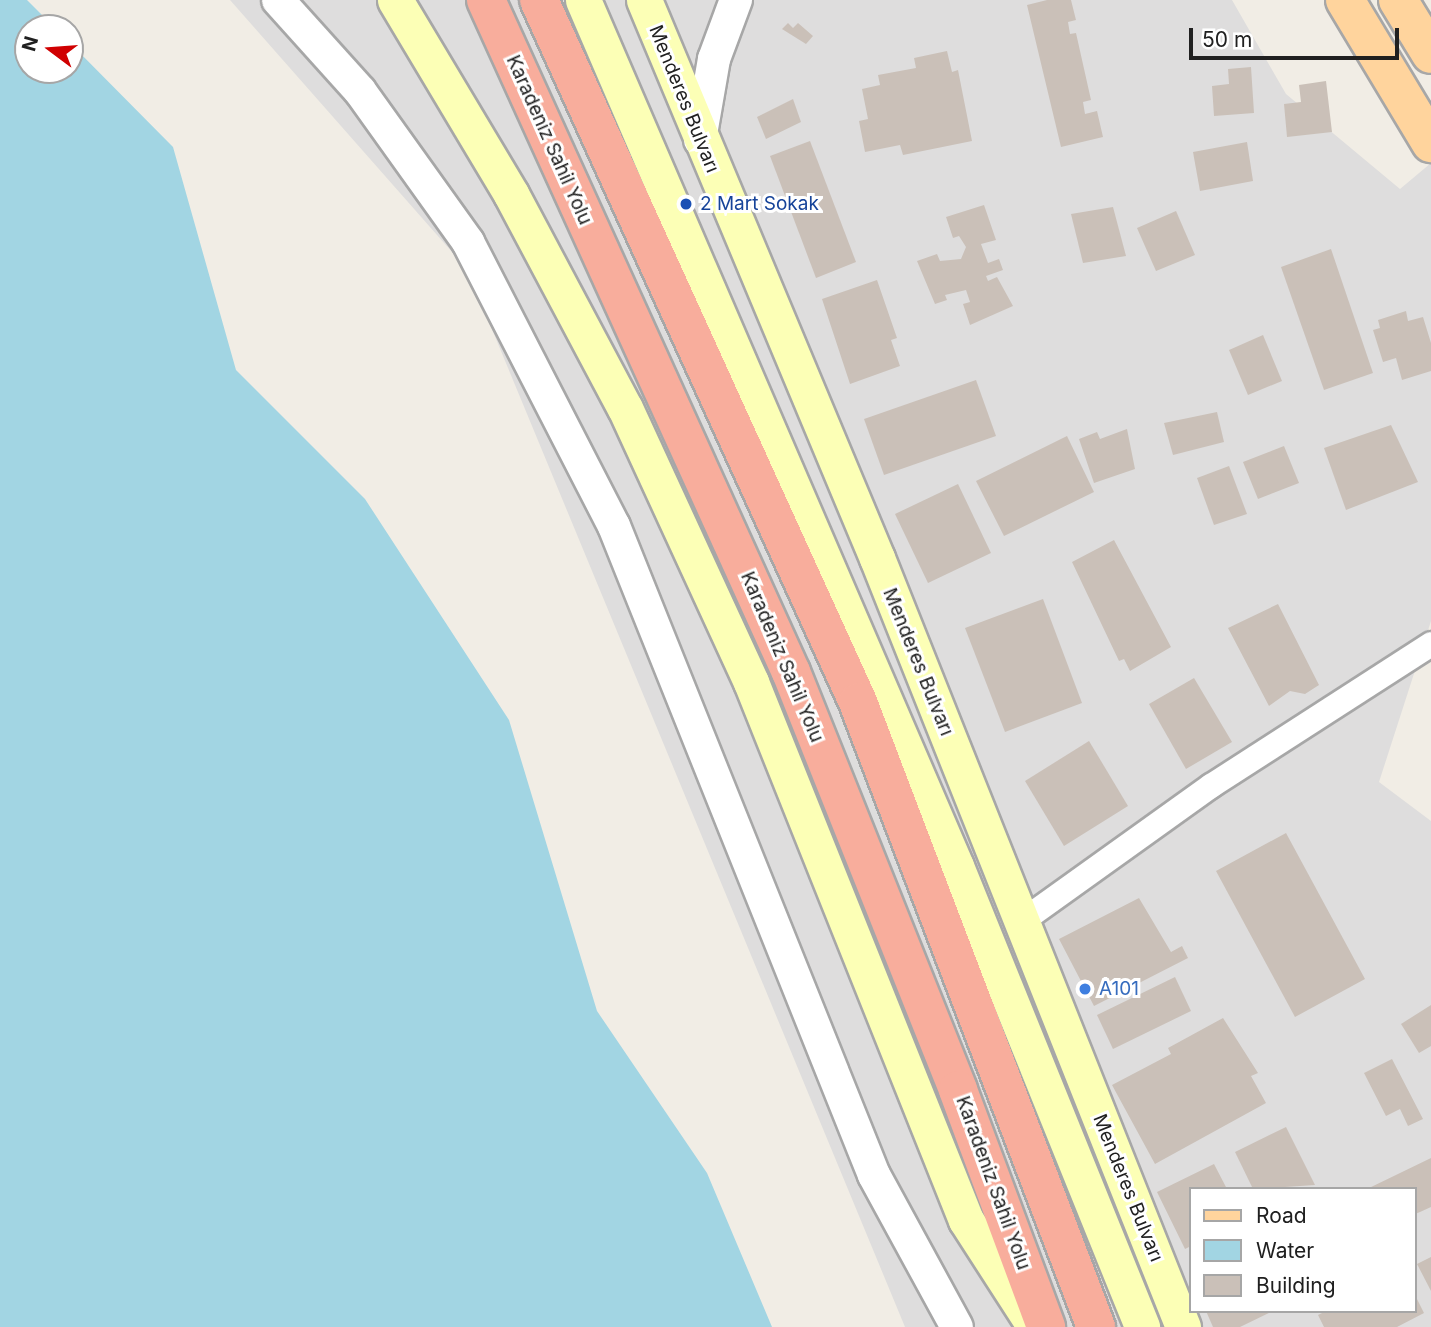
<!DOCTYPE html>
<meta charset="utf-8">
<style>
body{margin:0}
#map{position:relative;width:1431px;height:1327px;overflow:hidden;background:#f1ede5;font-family:Inter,sans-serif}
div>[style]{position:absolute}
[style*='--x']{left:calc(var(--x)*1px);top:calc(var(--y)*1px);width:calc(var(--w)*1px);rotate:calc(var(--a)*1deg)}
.residential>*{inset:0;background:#dedddd}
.water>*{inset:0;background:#a2d5e3}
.building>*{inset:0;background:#cac0b8}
.roads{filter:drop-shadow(2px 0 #a7a7a7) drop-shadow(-2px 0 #a7a7a7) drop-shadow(0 2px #a7a7a7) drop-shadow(0 -2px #a7a7a7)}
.minor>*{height:24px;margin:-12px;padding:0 12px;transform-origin:12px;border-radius:12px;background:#fff}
.tertiary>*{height:32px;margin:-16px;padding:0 16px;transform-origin:16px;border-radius:16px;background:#fff}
.secondary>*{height:35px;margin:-17.5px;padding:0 17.5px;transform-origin:17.5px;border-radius:17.5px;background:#fcffb6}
.primary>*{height:38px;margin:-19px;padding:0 19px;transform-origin:19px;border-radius:19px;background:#ffd49d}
.trunk>*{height:38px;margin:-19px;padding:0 19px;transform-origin:19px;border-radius:19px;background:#f8ad9c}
.dots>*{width:19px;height:19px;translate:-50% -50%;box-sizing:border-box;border:4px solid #fff;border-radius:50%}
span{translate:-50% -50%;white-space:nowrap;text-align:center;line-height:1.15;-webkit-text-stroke:6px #fff;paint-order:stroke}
.street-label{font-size:19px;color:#202020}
.transit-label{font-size:19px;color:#164399}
.left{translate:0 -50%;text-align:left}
.shop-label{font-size:19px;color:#366cbe}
.legend{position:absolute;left:1189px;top:1187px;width:228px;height:126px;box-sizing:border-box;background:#fff;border:2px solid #a6a6a6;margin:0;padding:9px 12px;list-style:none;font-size:21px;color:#202020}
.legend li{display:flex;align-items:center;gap:14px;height:35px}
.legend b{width:35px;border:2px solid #a6a6a6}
.north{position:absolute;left:14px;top:14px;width:70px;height:70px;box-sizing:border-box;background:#fff;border:2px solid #a6a6a6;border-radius:50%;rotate:286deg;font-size:19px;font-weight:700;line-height:28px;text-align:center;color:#202020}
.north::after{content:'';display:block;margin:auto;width:24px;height:32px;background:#d00001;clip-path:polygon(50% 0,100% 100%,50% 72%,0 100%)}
.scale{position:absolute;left:1189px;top:28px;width:210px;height:32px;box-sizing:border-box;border:4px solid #202020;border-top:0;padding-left:9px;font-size:21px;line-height:24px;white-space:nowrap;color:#202020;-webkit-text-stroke:5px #fff;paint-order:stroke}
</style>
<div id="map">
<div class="residential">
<i style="clip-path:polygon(evenodd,230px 0,1232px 0,1286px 94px,1400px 189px,1431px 163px,1431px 621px,1379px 782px,1431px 821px,1431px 1327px,905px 1327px,467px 269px,230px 0,1191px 1189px,1415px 1189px,1415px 1311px,1191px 1311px,1191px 1189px)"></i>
</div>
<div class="water">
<i style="clip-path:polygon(0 0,27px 0,55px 28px,28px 28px,28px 70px,70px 70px,70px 43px,173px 147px,236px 370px,365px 499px,509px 720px,597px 1011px,707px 1173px,772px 1327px,0 1327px)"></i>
</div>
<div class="building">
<i style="clip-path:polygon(1047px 0,1071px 0,1076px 20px,1068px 22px,1070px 34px,1076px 33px,1091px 100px,1083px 102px,1085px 114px,1097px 111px,1103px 137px,1061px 147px,1027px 5px)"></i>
<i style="clip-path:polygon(788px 23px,793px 28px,798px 23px,813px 36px,806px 44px,782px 29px)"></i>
<i style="clip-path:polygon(947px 51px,952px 72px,958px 70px,972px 141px,903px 155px,900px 145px,865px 152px,859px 121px,868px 119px,862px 89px,880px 85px,878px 75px,916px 68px,914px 58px)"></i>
<i style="clip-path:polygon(1251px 67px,1254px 113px,1214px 116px,1212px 86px,1229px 84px,1228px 69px)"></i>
<i style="clip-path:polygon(1326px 81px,1332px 132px,1287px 137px,1284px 104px,1301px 102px,1299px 85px)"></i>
<i style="clip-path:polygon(793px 99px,801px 122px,766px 139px,757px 117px)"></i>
<i style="clip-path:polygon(810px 141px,856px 262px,816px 278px,770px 156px)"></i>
<i style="clip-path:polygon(1247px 142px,1253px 181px,1200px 191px,1193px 152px)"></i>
<i style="clip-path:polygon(984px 205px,996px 240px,981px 244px,988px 263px,999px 259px,1003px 270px,986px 276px,988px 281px,997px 277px,1013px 306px,970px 325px,963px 304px,970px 302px,966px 290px,945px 295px,947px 300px,935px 304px,917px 261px,937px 254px,940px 261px,961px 259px,966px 247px,959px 236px,953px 238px,946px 217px)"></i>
<i style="clip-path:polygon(1113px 207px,1126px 256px,1083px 263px,1071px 214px)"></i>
<i style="clip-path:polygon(1176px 211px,1195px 255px,1156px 271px,1137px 228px)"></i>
<i style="clip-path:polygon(1331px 249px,1373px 373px,1324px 390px,1281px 267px)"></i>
<i style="clip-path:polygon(877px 280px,897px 338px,891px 340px,900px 366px,850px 384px,822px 299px)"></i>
<i style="clip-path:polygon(1406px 311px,1408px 321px,1423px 317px,1431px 343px,1431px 371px,1402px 380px,1396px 358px,1383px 362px,1373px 330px,1380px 328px,1378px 320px)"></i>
<i style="clip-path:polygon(1263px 335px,1282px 381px,1248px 395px,1229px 350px)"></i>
<i style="clip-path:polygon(976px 380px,996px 436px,884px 475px,864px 419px)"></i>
<i style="clip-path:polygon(1217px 412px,1224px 442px,1173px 455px,1164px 423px)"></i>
<i style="clip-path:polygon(1391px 425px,1418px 482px,1346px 510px,1324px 448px)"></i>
<i style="clip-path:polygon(1127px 429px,1135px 469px,1094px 483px,1079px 439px,1097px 432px,1100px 439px)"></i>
<i style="clip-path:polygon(1067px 436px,1094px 492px,1004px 536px,976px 481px)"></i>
<i style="clip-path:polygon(1284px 446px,1299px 483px,1258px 499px,1243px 462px)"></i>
<i style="clip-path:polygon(1229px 466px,1247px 514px,1214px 525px,1197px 478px)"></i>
<i style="clip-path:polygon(958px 484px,991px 553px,928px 583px,895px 514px)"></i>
<i style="clip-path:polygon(1114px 540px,1171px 647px,1130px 671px,1124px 659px,1119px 661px,1072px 562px)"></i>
<i style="clip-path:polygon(1043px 599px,1082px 703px,1005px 732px,965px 628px)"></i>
<i style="clip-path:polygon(1278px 604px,1319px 685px,1305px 694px,1290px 691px,1269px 706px,1228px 628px)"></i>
<i style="clip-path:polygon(1194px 678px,1232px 742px,1186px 769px,1149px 704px)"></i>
<i style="clip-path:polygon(1089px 741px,1128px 806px,1064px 846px,1025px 781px)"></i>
<i style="clip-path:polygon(1286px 833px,1365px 979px,1295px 1017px,1216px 871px)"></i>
<i style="clip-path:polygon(1139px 898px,1171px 952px,1182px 946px,1188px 958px,1094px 1006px,1059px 939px)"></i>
<i style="clip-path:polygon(1175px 977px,1191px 1011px,1113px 1049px,1097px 1015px)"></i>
<i style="clip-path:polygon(1431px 1005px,1431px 1046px,1419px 1053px,1401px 1024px)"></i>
<i style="clip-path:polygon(1223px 1018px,1258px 1073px,1251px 1076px,1266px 1103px,1155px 1164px,1112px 1085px,1171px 1054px,1168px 1048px)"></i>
<i style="clip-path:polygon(1392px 1059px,1423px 1119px,1408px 1126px,1400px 1109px,1386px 1116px,1364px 1073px)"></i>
<i style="clip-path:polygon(1286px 1127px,1315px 1185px,1253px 1189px,1235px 1152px)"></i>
<i style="clip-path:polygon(1431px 1158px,1431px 1207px,1420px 1212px,1415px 1214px,1415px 1189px,1367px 1189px)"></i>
<i style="clip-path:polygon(1214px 1164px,1227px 1189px,1191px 1189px,1191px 1246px,1185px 1249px,1157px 1192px)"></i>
<i style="clip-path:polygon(1431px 1257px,1431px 1291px,1417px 1264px)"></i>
<i style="clip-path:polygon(1415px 1295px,1424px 1313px,1397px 1327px,1324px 1327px,1318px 1315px,1326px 1311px,1415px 1311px)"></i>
<i style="clip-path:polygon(1206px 1311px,1273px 1311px,1240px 1327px,1213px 1327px)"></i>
</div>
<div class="roads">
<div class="minor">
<i style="--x:1021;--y:922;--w:234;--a:-35.6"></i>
<i style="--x:1211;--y:786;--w:262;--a:-32.8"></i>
</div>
<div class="tertiary">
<i style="--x:278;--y:0;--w:122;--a:48"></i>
<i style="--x:360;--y:91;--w:186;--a:54.4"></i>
<i style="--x:468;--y:242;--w:319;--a:62.8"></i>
<i style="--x:614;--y:526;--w:699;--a:68.17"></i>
<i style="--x:874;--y:1175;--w:173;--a:61.4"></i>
<i style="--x:700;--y:140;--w:82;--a:-80.2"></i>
<i style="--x:714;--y:59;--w:63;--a:-69.6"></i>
</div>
<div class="secondary">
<i style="--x:395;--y:0;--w:226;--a:59.1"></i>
<i style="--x:511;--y:194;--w:242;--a:62"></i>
<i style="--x:625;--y:408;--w:302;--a:65.3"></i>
<i style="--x:751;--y:682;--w:579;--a:68.22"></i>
<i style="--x:966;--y:1220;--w:127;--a:57.2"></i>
<i style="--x:583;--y:0;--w:943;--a:66.7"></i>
<i style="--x:956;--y:866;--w:497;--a:68"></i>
<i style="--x:644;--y:0;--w:605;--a:67.34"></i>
<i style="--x:877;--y:558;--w:828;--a:68.3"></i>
</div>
<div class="primary">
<i style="--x:1345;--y:0;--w:167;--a:59"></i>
<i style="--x:1398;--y:0;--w:63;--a:58.6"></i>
</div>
<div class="trunk">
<i style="--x:486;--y:0;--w:738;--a:65.59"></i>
<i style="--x:791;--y:672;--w:450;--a:68.2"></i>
<i style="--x:958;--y:1090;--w:253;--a:69.6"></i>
<i style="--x:539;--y:0;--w:771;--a:65.56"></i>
<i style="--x:858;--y:702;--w:669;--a:69.15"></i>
</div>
</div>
<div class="dots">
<i style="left:686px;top:204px;background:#1a4fb4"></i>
<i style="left:1085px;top:989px;background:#3f7fe0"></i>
</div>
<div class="street-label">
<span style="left:684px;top:99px;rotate:68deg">Menderes Bulvarı</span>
<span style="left:549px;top:140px;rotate:66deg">Karadeniz Sahil Yolu</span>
<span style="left:782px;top:657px;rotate:67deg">Karadeniz Sahil Yolu</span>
<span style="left:918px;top:662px;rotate:68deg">Menderes Bulvarı</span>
<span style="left:993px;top:1183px;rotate:70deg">Karadeniz Sahil Yolu</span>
<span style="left:1128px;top:1188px;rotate:68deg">Menderes Bulvarı</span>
</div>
<div class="transit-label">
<span class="left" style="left:700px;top:204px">2 Mart Sokak</span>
</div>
<div class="shop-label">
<span class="left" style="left:1099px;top:989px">A101</span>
</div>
<ul class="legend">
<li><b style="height:9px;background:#ffd49d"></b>Road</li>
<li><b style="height:19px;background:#a2d5e3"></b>Water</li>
<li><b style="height:19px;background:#cac0b8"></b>Building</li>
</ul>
<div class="north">N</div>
<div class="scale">50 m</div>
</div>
